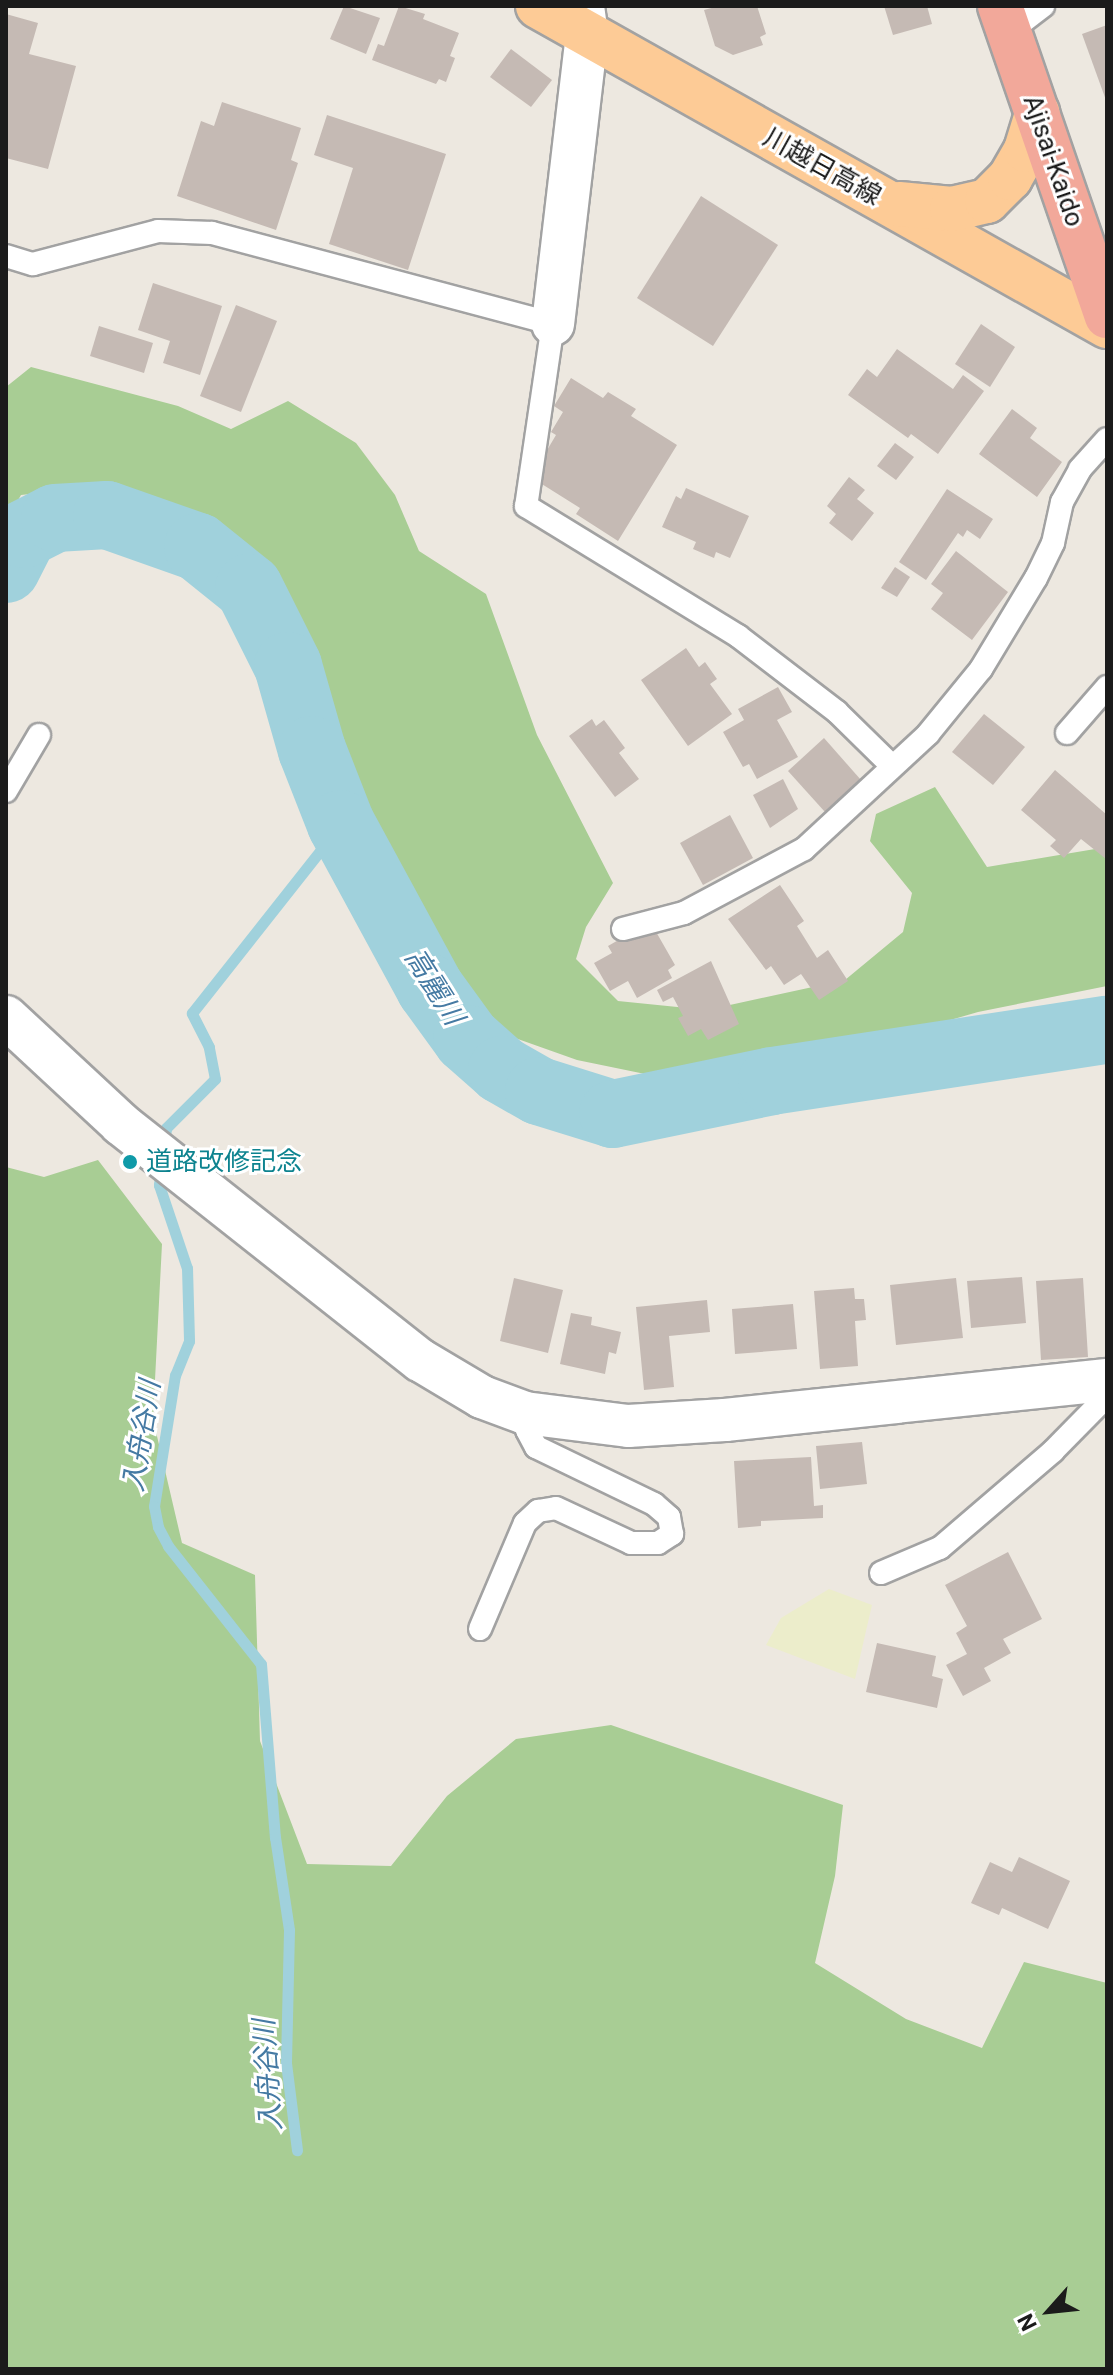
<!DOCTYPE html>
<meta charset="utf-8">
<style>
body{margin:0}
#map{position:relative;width:1113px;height:2375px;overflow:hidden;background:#ede8e0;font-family:Roboto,"Noto Sans JP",sans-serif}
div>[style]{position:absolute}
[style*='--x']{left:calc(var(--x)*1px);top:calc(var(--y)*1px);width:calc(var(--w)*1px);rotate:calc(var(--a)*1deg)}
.farmland>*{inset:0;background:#ecedcb}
.forest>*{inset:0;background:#a8cd94}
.stream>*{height:11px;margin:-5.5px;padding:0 5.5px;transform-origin:5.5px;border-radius:5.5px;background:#a0d1dc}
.river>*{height:68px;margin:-34px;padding:0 34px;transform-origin:34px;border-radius:34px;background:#a0d1dc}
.building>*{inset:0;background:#c5bab4}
.roads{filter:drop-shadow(2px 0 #a2a2a2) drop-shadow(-2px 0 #a2a2a2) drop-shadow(0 2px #a2a2a2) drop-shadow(0 -2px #a2a2a2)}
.service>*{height:22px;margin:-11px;padding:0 11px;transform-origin:11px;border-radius:11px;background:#fff}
.minor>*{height:42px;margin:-21px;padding:0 21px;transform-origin:21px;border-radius:21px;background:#fff}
.primary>*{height:44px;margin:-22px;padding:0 22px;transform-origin:22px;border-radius:22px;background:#fdcb96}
.trunk>*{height:44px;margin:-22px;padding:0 22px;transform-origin:22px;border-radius:22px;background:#f2a89a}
.dots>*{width:22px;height:22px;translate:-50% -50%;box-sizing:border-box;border:4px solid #fff;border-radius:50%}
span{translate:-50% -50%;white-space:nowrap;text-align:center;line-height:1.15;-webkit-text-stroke:6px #fff;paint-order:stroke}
.street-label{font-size:26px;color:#1b1b1b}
.culture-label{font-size:26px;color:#0d838f}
.left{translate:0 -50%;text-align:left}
.water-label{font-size:28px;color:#457aa3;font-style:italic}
.frame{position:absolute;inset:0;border:8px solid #1b1b1b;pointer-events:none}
.north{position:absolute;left:1009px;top:2271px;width:80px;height:80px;-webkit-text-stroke:6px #fff;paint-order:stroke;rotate:243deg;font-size:22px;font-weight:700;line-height:32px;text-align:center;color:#1b1b1b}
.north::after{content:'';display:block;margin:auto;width:28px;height:36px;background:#1b1b1b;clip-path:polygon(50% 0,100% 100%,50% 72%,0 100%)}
</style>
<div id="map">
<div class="farmland">
<i style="clip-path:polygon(829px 1589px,872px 1605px,855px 1679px,766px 1645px,781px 1618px)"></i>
</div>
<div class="forest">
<i style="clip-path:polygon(31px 367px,178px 406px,231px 429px,288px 401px,356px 443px,395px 495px,419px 551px,486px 594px,537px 735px,613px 883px,586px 927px,576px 959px,618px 1001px,707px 1010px,845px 980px,903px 932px,912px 893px,870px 841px,876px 814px,935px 787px,987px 867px,1107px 847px,1107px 986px,978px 1012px,785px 1068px,650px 1075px,577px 1060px,498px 1032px,450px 976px,330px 741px,306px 656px,265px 575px,206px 539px,93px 487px,21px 495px,6px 521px,6px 387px)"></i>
<i style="clip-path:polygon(98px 1160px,162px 1244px,153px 1419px,182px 1543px,255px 1575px,260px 1741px,307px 1864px,391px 1866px,447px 1796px,516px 1739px,611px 1725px,843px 1805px,835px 1876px,815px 1963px,906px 2019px,982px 2048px,1024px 1962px,1107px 1983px,1107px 2369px,6px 2369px,6px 1167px,44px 1177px)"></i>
</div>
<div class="stream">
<i style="--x:164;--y:1145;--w:17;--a:-83"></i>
<i style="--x:166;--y:1128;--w:69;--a:-45"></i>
<i style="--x:215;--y:1079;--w:33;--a:-101"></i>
<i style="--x:209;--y:1047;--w:38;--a:-117"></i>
<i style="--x:192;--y:1013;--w:241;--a:-51.7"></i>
<i style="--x:161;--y:1170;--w:15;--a:98"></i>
<i style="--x:159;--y:1185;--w:88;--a:71.4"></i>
<i style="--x:187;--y:1268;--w:73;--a:88.4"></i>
<i style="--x:189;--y:1341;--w:37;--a:112"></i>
<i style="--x:175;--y:1375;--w:133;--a:99.1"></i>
<i style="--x:154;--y:1506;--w:21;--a:79"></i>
<i style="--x:158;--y:1527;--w:21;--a:62"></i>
<i style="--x:168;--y:1546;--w:150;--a:51.8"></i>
<i style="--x:261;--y:1664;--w:174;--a:85.4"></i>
<i style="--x:275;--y:1837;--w:94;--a:81.4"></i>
<i style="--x:289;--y:1930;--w:133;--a:91.3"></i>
<i style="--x:286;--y:2063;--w:88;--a:82.8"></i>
</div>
<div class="river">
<i style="--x:6;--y:569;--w:39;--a:-63"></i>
<i style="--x:24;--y:534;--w:35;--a:-27"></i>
<i style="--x:55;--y:518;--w:52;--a:-3.3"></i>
<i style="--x:107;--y:515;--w:96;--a:19.4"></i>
<i style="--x:198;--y:547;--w:65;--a:38.8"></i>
<i style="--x:249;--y:588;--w:87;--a:63.4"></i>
<i style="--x:288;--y:666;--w:87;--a:74.1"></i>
<i style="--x:312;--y:750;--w:79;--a:68.6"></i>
<i style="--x:341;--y:824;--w:187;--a:61.5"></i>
<i style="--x:430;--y:988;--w:63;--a:54"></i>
<i style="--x:467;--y:1039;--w:47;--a:41.5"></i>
<i style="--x:502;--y:1070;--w:43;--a:29.6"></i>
<i style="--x:539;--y:1091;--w:77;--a:17.3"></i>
<i style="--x:613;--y:1114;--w:162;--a:-11.7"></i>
<i style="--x:772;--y:1081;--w:339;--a:-8.7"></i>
</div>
<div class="building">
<i style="clip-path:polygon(344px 6px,380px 18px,366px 54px,330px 39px)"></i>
<i style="clip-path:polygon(399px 6px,425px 14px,423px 19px,459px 33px,450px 56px,455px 58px,446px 82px,439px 79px,436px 84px,372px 60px,378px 44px,384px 46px)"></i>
<i style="clip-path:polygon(719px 6px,757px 6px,766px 34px,760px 37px,763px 45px,733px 55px,715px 46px,704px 10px)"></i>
<i style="clip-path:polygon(884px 6px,927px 6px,932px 24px,893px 35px)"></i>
<i style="clip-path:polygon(6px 14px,38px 23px,29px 54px,76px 66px,48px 169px,6px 158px)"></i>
<i style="clip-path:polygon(1107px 25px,1107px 103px,1082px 34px)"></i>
<i style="clip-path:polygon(511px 49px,552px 80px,531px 107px,490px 77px)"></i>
<i style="clip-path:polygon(222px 102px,301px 128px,291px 160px,298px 163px,276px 230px,177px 196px,201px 121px,214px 126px)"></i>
<i style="clip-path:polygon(327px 115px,446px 154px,408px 270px,329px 244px,353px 168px,314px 155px)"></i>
<i style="clip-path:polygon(701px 196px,778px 245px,713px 346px,637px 298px)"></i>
<i style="clip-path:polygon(153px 283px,222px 306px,200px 375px,163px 363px,170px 341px,138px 330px)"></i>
<i style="clip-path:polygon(236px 305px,277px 321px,241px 412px,200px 396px)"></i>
<i style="clip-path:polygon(981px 324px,1015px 347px,990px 387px,955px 364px)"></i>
<i style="clip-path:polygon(99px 326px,153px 343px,144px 373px,90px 356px)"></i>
<i style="clip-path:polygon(897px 349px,953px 389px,963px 375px,984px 391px,938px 454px,911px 434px,908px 438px,848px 395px,867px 369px,877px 377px)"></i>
<i style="clip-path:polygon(571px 378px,603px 398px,608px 392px,636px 409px,631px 416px,677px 445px,618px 541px,576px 514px,580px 508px,537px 481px,544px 470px,540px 468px,546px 459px,543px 457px,556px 435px,551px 432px,563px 412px,554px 406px)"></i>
<i style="clip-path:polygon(1012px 409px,1037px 428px,1030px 438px,1062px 462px,1037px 497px,979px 454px)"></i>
<i style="clip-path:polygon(895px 443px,914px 457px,896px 480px,877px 466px)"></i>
<i style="clip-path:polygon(849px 477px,865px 490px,857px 499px,874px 513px,852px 541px,829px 523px,836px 514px,827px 506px)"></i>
<i style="clip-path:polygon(686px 488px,749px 516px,730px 558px,716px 552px,714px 558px,693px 549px,696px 542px,662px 527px,676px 496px,681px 499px)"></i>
<i style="clip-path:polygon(947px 489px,993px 519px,980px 539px,967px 530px,963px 537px,958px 533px,926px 580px,899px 562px)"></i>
<i style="clip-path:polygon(956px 551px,1008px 592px,972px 640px,931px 609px,943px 593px,931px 584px)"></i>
<i style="clip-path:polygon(895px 567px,910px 577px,897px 597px,881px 588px)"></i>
<i style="clip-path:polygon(686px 648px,699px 667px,705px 662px,717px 679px,710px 684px,732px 714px,688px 746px,641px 680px)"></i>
<i style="clip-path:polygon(778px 687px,792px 712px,777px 720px,798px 757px,757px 779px,749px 764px,743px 767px,723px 732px,744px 720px,738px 709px)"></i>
<i style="clip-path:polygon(984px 714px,1025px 747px,993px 785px,952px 752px)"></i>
<i style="clip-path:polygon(592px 719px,596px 726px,604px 720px,625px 748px,619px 753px,639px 779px,615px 797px,569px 736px)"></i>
<i style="clip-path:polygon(824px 738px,861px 780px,825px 812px,788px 771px)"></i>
<i style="clip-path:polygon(1055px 770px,1107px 815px,1106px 859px,1081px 839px,1064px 858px,1050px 846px,1056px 840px,1021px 810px)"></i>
<i style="clip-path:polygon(783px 779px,798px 809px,770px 828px,753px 795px)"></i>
<i style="clip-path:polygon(730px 815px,753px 858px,703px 885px,680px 843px)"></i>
<i style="clip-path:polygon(780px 885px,804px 921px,797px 926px,817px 958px,828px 950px,848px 981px,819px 1000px,801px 974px,784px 985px,771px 966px,766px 970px,728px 919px)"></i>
<i style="clip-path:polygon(643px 926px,655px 930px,675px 965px,668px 970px,672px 978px,637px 998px,628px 981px,610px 991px,594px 963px,612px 953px,608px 946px)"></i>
<i style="clip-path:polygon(711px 961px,739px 1024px,708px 1040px,701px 1029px,688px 1036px,678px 1018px,683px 1016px,673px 997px,663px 1002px,657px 990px)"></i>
<i style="clip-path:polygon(1022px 1277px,1026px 1323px,971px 1328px,967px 1281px)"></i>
<i style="clip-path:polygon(514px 1278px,563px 1290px,548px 1353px,500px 1341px)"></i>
<i style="clip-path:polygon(956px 1278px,963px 1338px,896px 1345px,890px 1285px)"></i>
<i style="clip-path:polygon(1083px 1278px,1088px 1357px,1041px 1360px,1036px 1281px)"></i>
<i style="clip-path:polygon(854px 1288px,855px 1299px,864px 1299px,866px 1320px,855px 1321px,858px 1366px,820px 1369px,814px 1291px)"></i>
<i style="clip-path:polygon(707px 1300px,710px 1332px,669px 1336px,674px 1387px,644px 1390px,636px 1307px)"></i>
<i style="clip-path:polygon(793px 1304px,797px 1349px,735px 1354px,732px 1309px)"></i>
<i style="clip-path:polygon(571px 1313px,592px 1317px,591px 1325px,621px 1332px,616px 1354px,609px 1352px,605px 1374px,560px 1364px)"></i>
<i style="clip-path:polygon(862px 1442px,867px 1484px,820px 1489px,816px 1446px)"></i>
<i style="clip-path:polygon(811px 1457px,814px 1506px,823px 1505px,823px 1518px,761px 1521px,761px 1526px,738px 1528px,734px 1461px)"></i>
<i style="clip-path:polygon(1008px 1552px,1042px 1619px,1003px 1639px,1011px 1653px,984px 1668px,991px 1681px,963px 1696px,946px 1665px,967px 1654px,956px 1633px,967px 1626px,945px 1585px)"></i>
<i style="clip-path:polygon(877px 1643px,936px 1656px,932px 1676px,943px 1679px,937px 1708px,866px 1692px)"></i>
<i style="clip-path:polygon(1019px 1857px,1070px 1881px,1048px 1929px,1002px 1908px,999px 1915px,971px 1903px,990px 1862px,1012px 1872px)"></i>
</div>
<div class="roads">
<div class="service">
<i style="--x:1009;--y:32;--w:43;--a:-37.4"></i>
<i style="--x:6;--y:256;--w:28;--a:17"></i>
<i style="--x:33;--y:264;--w:129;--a:-14.8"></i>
<i style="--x:158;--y:231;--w:54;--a:2.1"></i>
<i style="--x:212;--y:233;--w:353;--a:14.9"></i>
<i style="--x:553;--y:324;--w:184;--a:98.4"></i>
<i style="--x:526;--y:506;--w:249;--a:31.5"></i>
<i style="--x:738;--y:636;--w:125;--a:37.5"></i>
<i style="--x:837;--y:712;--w:77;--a:44.5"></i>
<i style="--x:1067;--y:733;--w:61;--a:-49"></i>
<i style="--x:6;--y:791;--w:65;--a:-59.5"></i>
<i style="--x:623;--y:929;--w:63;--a:-14.7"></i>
<i style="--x:684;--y:913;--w:136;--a:-28.1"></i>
<i style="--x:804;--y:849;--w:169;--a:-42.8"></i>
<i style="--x:928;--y:734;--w:84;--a:-50.8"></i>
<i style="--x:981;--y:669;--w:106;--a:-58.9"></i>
<i style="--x:1036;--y:578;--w:39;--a:-64"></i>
<i style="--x:1053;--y:543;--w:42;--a:-77.6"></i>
<i style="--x:1062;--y:502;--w:38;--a:-61"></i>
<i style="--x:1080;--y:469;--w:40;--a:-48"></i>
<i style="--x:881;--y:1573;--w:64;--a:-23"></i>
<i style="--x:940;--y:1548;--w:149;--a:-40.6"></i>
<i style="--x:1053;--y:1451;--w:77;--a:-45.5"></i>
<i style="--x:480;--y:1629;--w:115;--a:-67"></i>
<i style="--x:525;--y:1523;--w:18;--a:-43"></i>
<i style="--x:538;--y:1511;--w:18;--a:-9"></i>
<i style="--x:556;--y:1508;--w:83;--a:25"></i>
<i style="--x:631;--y:1543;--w:27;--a:0"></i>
<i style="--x:658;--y:1543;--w:17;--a:-33"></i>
<i style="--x:672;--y:1534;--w:17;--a:-100"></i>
<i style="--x:669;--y:1517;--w:20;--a:-139"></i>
<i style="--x:654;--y:1504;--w:131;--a:-154.2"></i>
<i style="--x:536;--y:1447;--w:19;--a:-118"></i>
<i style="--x:527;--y:1430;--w:17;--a:-97"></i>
</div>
<div class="minor">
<i style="--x:553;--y:324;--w:291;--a:-83.3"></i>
<i style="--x:587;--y:35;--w:29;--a:-98"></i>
<i style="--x:6;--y:1017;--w:157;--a:42.9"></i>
<i style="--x:121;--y:1124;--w:381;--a:38.3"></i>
<i style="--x:420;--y:1360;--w:72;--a:30.8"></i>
<i style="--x:482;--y:1397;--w:46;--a:20.4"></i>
<i style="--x:525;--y:1413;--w:104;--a:7.2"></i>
<i style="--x:628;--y:1426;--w:97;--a:-3.5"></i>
<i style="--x:725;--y:1420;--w:384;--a:-6"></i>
</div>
<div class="primary">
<i style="--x:538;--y:6;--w:653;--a:29.35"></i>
<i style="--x:899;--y:204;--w:53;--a:5.4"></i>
<i style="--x:952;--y:209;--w:36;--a:-13"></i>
<i style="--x:987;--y:201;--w:33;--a:-45"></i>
<i style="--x:1010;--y:178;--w:32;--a:-60"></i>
<i style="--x:1026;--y:150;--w:39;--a:-73"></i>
</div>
<div class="trunk">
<i style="--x:1000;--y:6;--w:328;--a:71"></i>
</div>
</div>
<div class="dots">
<i style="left:130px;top:1162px;background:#0f9aa8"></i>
</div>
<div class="street-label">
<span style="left:1053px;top:161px;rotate:71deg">Ajisai-Kaido</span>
<span style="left:822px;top:167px;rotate:29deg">川越日高線</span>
</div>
<div class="culture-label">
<span class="left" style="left:146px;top:1162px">道路改修記念</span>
</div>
<div class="water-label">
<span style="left:434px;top:987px;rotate:58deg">高麗川</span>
<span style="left:142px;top:1436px;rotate:-81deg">入舟谷川</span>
<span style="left:268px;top:2075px;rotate:-94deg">入舟谷川</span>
</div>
<div class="frame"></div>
<div class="north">N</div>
</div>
